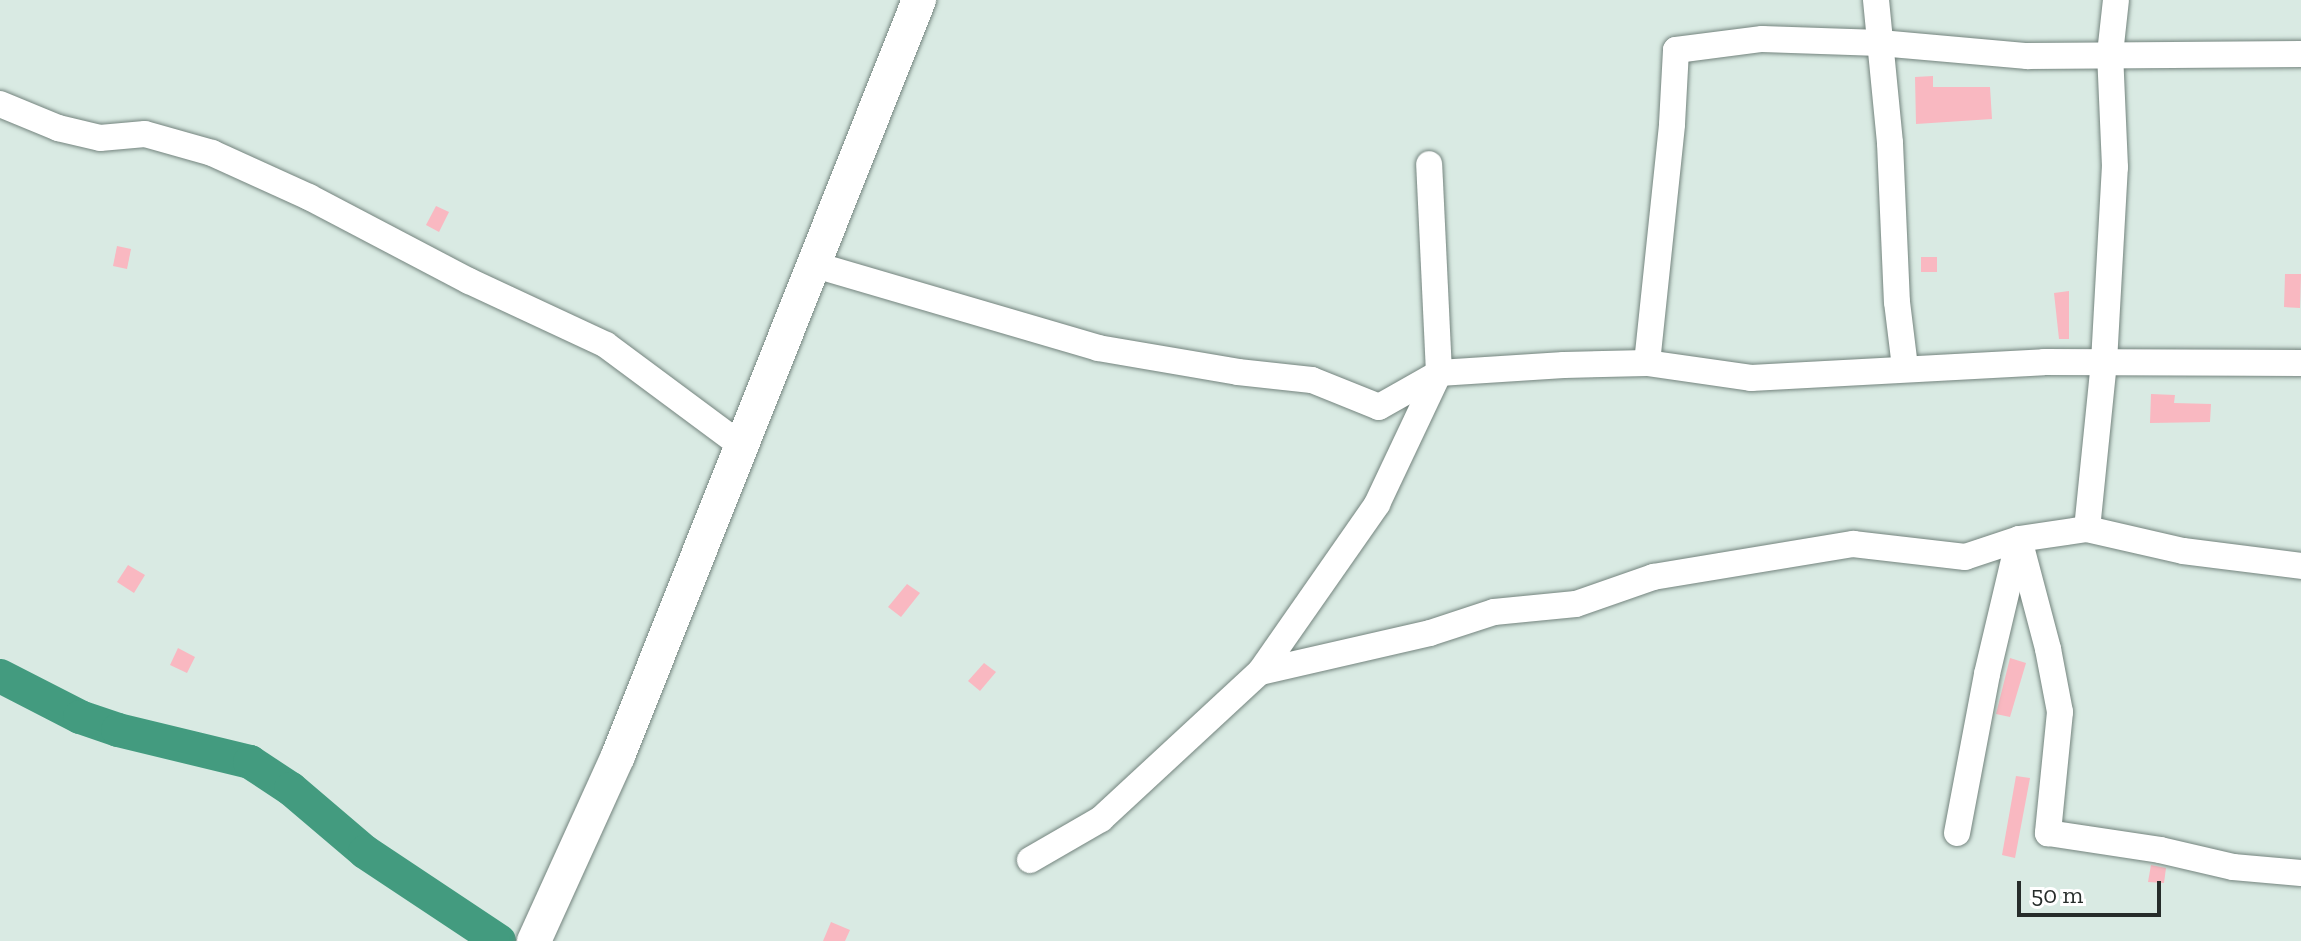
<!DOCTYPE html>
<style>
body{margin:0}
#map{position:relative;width:2301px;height:941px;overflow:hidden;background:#d9eae3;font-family:"Zilla Slab",serif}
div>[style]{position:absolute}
.river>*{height:34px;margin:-17px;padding:0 17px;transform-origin:17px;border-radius:17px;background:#439b7f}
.building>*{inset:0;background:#f9b8c1}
.roads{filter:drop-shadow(0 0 2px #74847e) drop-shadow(0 0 2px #74847e)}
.minor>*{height:26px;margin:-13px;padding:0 13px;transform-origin:13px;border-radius:13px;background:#fff}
.major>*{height:34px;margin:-17px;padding:0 17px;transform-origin:17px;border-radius:17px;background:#fff}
span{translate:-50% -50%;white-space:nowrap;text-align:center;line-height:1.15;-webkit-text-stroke:6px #fff;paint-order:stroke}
.scale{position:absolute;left:2017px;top:881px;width:144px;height:36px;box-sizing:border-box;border:4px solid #262c2a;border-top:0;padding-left:10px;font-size:24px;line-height:28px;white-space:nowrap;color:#262c2a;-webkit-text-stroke:6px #fff;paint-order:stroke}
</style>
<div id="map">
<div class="river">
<i style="left:0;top:676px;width:90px;rotate:27.1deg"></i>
<i style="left:80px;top:717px;width:40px;rotate:18.9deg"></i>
<i style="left:118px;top:730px;width:136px;rotate:13.6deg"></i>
<i style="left:250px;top:762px;width:49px;rotate:33.4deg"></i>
<i style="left:291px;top:789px;width:97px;rotate:40.4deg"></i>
<i style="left:365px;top:852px;width:161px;rotate:33.6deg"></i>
</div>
<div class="building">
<i style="clip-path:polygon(1933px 76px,1933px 87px,1990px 87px,1992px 119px,1916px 124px,1915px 77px)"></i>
<i style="clip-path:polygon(436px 206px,449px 212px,439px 232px,426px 225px)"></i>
<i style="clip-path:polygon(117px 246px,131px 249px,127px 269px,113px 266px)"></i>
<i style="clip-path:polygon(1921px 257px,1937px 257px,1937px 272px,1921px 272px)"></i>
<i style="clip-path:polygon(2285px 274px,2301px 274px,2300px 308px,2284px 307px)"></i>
<i style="clip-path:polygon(2069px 291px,2069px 339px,2059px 339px,2054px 293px)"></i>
<i style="clip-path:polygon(2151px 394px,2175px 395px,2174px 403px,2211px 404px,2210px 422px,2150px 423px)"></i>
<i style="clip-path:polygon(128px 565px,145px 575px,134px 593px,117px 582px)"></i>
<i style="clip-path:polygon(907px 584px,920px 593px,901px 617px,888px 607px)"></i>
<i style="clip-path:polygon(178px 648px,195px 657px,187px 673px,170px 665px)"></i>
<i style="clip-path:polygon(2010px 658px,2026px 663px,2010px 717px,1996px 714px)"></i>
<i style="clip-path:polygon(984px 663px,996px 672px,980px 691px,968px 681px)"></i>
<i style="clip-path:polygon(2016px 776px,2030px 778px,2015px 858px,2002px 855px)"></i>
<i style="clip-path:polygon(2151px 865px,2166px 868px,2164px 883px,2148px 882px)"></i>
<i style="clip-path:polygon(831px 922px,850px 930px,845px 941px,823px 941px)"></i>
</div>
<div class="roads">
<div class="minor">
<i style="left:1876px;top:0;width:144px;rotate:84.4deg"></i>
<i style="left:1890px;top:143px;width:159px;rotate:87.5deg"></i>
<i style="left:1897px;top:302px;width:65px;rotate:83deg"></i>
<i style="left:0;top:104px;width:63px;rotate:22.5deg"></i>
<i style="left:58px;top:128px;width:43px;rotate:13.4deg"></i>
<i style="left:100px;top:138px;width:45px;rotate:-5.1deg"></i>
<i style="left:145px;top:134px;width:70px;rotate:15.8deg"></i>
<i style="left:212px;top:153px;width:107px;rotate:24.4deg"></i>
<i style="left:309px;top:197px;width:181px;rotate:27.7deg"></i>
<i style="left:469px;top:281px;width:151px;rotate:25deg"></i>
<i style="left:606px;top:345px;width:169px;rotate:36.6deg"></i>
<i style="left:815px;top:265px;width:295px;rotate:16.3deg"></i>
<i style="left:1098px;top:348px;width:142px;rotate:9.7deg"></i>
<i style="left:1238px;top:372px;width:74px;rotate:6.2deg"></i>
<i style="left:1312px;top:380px;width:72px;rotate:21.9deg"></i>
<i style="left:1379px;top:407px;width:69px;rotate:-29.5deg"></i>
<i style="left:1439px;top:373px;width:125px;rotate:-3.7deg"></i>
<i style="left:1564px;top:365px;width:83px;rotate:-1.4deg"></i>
<i style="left:1647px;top:363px;width:105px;rotate:8.2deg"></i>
<i style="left:1751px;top:378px;width:293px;rotate:-3.1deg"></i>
<i style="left:2044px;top:362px;width:257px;rotate:0.2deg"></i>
<i style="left:1647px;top:363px;width:240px;rotate:-84deg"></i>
<i style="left:1672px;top:124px;width:74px;rotate:-86.9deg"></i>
<i style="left:1676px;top:50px;width:87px;rotate:-7.3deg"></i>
<i style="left:1762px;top:39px;width:118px;rotate:1.9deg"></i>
<i style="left:1880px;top:43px;width:148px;rotate:5.1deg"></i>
<i style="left:2027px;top:56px;width:274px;rotate:-0.4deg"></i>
<i style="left:2087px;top:529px;width:168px;rotate:-84.2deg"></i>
<i style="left:2104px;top:362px;width:195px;rotate:-86.8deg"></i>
<i style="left:2115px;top:167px;width:113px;rotate:-92.5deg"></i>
<i style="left:2110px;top:54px;width:54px;rotate:-83.7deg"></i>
<i style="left:2019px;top:539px;width:114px;rotate:75.2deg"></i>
<i style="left:2048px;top:649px;width:64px;rotate:79.2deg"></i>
<i style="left:2060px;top:712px;width:122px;rotate:95.7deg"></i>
<i style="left:2048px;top:833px;width:113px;rotate:8.6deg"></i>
<i style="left:2160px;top:850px;width:75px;rotate:13.1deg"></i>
<i style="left:2233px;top:867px;width:68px;rotate:5deg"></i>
<i style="left:1260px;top:672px;width:205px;rotate:-55.1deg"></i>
<i style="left:1377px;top:504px;width:145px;rotate:-64.7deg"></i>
<i style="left:1439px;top:373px;width:209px;rotate:-92.7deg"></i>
<i style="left:1957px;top:833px;width:162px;rotate:-79.3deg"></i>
<i style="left:1987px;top:674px;width:135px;rotate:-76.7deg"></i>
<i style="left:1030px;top:860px;width:82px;rotate:-30deg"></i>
<i style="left:1101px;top:819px;width:217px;rotate:-42.8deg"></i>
<i style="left:1260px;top:672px;width:174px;rotate:-12.9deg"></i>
<i style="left:1430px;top:633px;width:67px;rotate:-18.2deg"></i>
<i style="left:1494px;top:612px;width:82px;rotate:-5.6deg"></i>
<i style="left:1576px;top:604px;width:82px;rotate:-19.3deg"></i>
<i style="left:1653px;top:577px;width:203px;rotate:-9.4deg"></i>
<i style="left:1853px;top:544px;width:113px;rotate:6.6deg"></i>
<i style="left:1965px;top:557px;width:57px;rotate:-18.4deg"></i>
<i style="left:2019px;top:539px;width:69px;rotate:-8.4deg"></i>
<i style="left:2087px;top:529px;width:98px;rotate:12.9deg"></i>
<i style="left:2183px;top:551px;width:119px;rotate:7.2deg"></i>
</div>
<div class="major">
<i style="left:534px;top:941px;width:203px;rotate:-65.6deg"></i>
<i style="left:618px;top:756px;width:814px;rotate:-68.29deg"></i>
</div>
</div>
<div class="scale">50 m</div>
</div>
